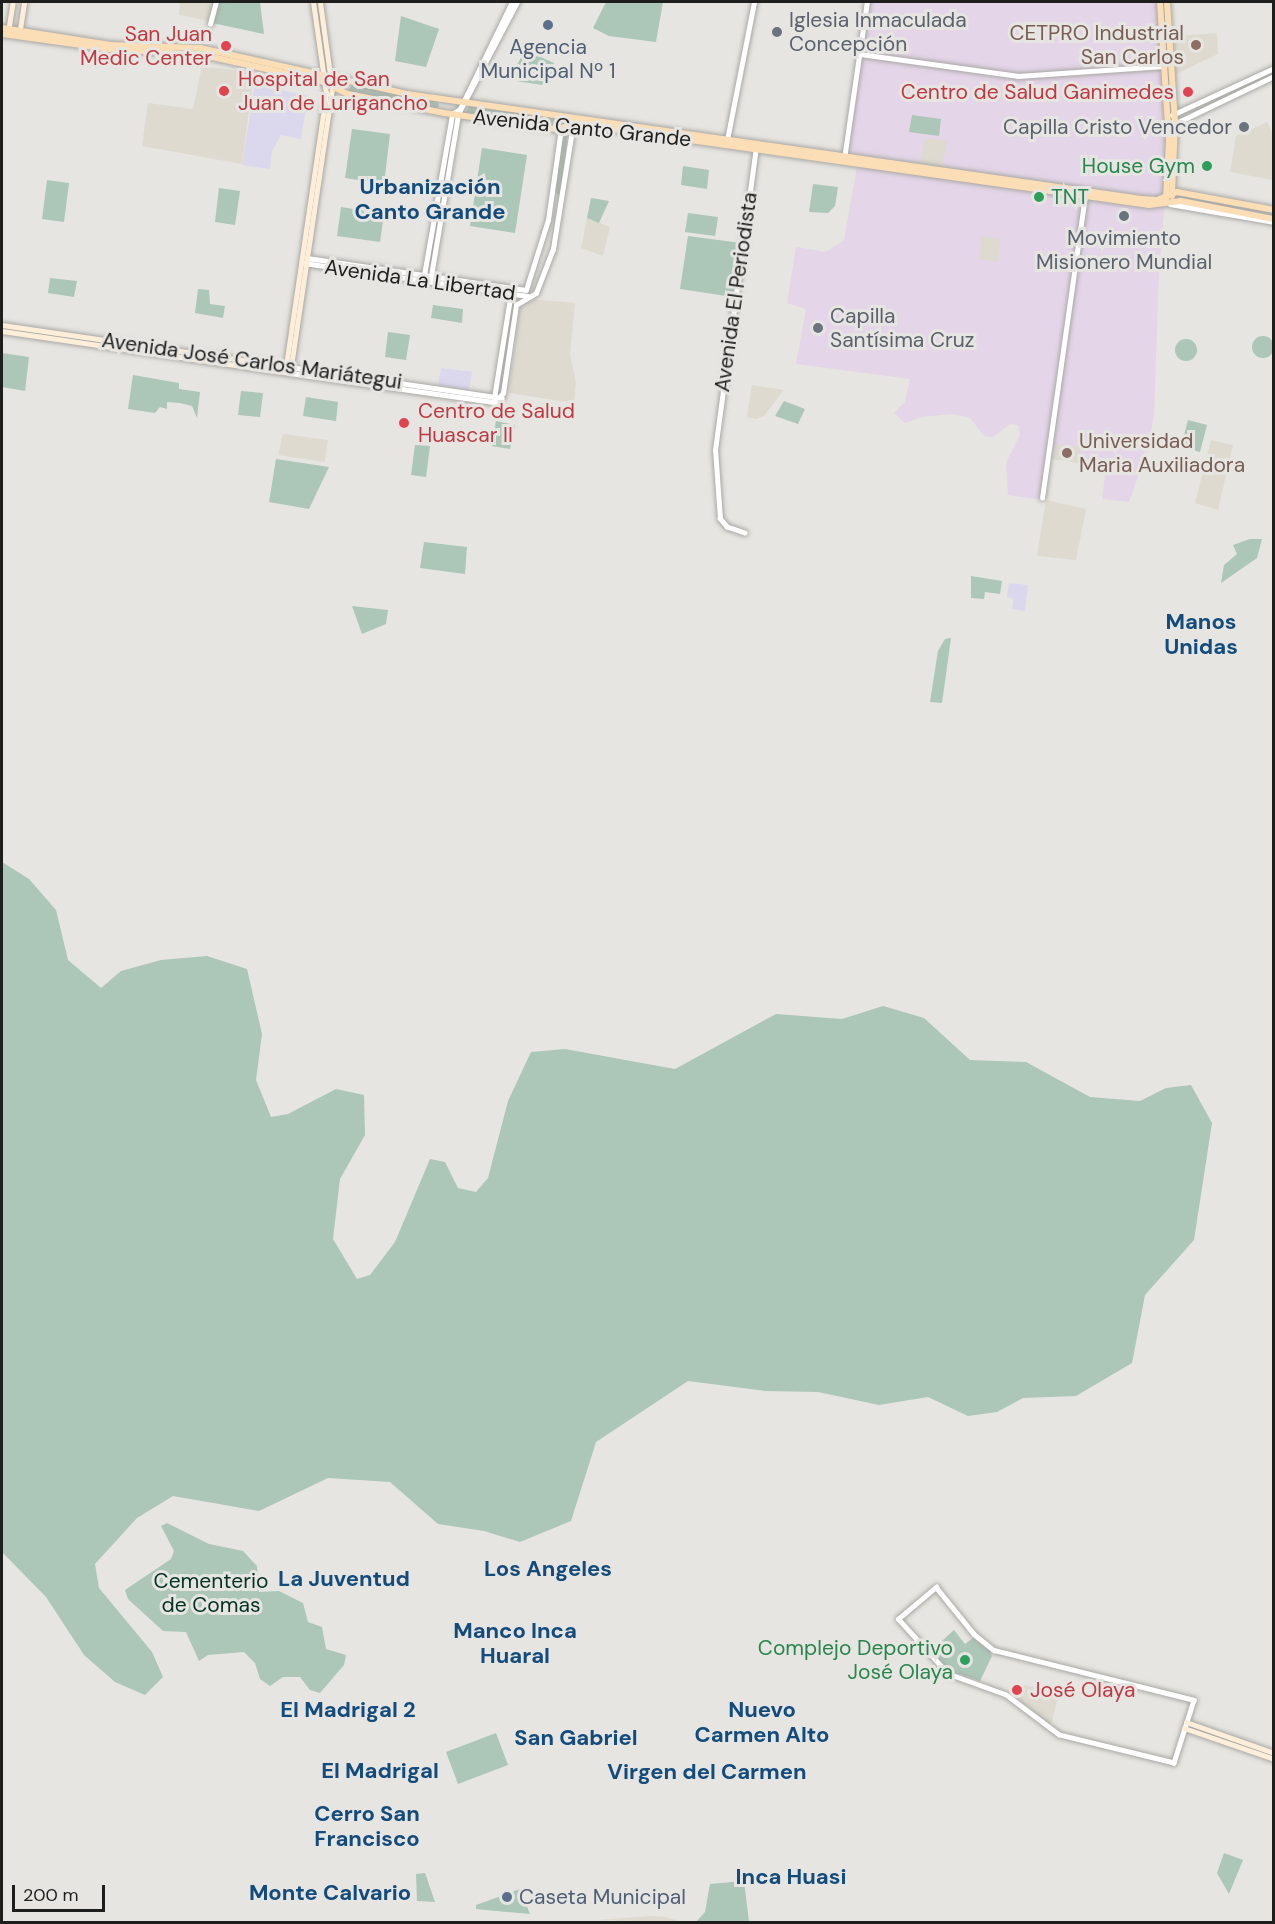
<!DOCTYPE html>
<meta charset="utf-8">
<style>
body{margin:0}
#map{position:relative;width:1275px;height:1924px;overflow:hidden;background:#e6e5e1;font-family:"DM Sans",sans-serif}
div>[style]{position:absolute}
.commercial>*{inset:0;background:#dbd8ee}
.industrial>*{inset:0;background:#e4d5e8}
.built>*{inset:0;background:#dedad0}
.green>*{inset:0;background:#acc6b8}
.round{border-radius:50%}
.roads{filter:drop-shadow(0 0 2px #a9a8a5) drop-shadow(0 0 2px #a9a8a5)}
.tertiary>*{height:4.5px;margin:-2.25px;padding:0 2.25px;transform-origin:2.25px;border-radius:2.25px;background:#fff}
.secondary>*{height:5px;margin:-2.5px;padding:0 2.5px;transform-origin:2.5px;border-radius:2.5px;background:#fdeeda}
.primary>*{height:6px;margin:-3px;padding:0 3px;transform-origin:3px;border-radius:3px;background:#fbddb6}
.dots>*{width:16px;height:16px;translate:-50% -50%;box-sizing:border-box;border:3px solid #e6e5e1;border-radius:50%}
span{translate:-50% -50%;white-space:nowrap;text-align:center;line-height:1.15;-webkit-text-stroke:6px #e6e5e1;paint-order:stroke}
.worship-label{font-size:21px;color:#5b616d}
.left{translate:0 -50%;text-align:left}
.right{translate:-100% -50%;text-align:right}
.education-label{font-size:21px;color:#785e54}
.health-label{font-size:21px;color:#be3a42}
.service-label{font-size:21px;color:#4e5e75}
.street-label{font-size:21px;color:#1e1e1d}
.leisure-label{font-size:21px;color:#27864d}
.park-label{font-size:21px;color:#023221}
.neighbourhood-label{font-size:22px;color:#134b7c;font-weight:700}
.frame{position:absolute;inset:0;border:3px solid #1e1e1d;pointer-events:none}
.scale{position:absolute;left:12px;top:1885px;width:93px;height:27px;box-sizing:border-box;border:3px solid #1e1e1d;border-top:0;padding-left:8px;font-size:18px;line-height:21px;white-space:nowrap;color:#1e1e1d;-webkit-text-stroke:4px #e6e5e1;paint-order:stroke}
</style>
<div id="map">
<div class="commercial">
<i style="clip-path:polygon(257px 72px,266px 73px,267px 88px,308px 95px,301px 139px,281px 135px,272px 151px,270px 169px,242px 165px)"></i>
<i style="clip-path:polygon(441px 368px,472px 372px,469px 390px,438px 385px)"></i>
<i style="clip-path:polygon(1009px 583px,1028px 585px,1025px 611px,1012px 609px,1013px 599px,1007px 597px)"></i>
</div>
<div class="industrial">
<i style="clip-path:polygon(868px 2px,1163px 2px,1171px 133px,1159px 271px,1154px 415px,1148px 449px,1129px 502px,1102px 499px,1106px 467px,1050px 458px,1043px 500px,1008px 495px,1006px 463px,1020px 435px,1018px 425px,1010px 424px,993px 437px,984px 436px,970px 418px,951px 414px,922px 417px,905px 423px,894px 413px,905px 402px,910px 379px,796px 364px,806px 309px,787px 303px,796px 247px,826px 252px,844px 240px,858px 161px,846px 155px)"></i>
</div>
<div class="built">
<i style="clip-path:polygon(180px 2px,214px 2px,209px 21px,179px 15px)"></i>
<i style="clip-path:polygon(1217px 33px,1218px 54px,1176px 74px,1174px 36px)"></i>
<i style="clip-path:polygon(202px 66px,254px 73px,242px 164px,142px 146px,148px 103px,193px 109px)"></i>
<i style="clip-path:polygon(1267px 122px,1273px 135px,1273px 180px,1230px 172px,1236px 136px)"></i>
<i style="clip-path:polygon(925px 138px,947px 141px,942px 167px,920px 164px)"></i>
<i style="clip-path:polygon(587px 218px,610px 227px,603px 256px,581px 248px)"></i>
<i style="clip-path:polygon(982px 236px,1000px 239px,998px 262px,979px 259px)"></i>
<i style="clip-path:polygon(527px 299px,575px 303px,570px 355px,576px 382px,574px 403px,509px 393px,520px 304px)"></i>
<i style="clip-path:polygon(752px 385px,784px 390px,764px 416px,756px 419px,747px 417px)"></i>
<i style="clip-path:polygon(283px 434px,328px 440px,325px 462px,278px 455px)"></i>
<i style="clip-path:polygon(1211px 440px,1233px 445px,1218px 510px,1195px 503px)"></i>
<i style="clip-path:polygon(1055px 444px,1080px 447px,1078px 463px,1053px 459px)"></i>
<i style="clip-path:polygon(1046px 500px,1086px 509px,1076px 560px,1037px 556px)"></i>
<i style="clip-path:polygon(1014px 1683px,1059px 1692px,1052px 1722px,1047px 1724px,1010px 1695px)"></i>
<i style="clip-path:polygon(666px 1917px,681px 1922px,597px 1920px,650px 1916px)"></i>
</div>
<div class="green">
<i style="clip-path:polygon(217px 2px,260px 2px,264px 34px,212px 23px)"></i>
<i style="clip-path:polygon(606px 2px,663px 2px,656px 42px,609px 36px,593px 28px)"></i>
<i style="clip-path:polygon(401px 16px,439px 29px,426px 67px,395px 61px)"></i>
<i style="clip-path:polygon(525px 50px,554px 63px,550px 86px,509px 80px)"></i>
<i style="clip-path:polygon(352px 85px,437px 100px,439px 106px,436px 109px,348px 91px)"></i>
<i style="clip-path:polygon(470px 105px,569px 119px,570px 122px,562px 127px,465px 114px)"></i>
<i style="clip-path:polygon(912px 115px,941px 119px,939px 136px,909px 132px)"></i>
<i style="clip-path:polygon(352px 129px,390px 134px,384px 184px,345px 178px)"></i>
<i style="clip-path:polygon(568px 131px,561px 194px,558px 195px,554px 190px,562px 134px)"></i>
<i style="clip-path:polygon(482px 148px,527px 155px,515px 233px,470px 226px)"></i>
<i style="clip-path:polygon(683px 166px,709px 170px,707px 189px,681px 185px)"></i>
<i style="clip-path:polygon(47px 180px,69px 183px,64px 222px,42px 219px)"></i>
<i style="clip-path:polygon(813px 184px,838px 187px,835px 206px,828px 213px,809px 212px)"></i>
<i style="clip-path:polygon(219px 188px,240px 191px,235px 225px,215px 222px)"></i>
<i style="clip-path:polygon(591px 198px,609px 201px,599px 223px,587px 218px)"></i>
<i style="clip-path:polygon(341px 207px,384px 214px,380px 242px,337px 236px)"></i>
<i style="clip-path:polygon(688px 213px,718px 217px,715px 236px,685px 232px)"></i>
<i style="clip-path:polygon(688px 236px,741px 243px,733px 297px,680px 289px)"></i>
<i style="clip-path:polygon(50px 278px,77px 281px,74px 297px,48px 293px)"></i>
<i style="clip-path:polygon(198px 289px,209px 290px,210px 304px,225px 306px,223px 318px,195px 313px)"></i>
<i style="clip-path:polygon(433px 305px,463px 309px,462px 323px,431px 318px)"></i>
<i style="clip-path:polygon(388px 332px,410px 335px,406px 360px,385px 357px)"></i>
<i class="round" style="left:1252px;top:336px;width:22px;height:22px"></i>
<i class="round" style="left:1175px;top:339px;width:22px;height:22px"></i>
<i style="clip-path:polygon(2px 353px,29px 357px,25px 391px,2px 387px)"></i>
<i style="clip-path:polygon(133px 375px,179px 383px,179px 389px,200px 392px,197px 418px,192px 406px,180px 403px,167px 402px,167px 409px,160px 407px,155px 413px,128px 409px)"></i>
<i style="clip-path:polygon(241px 391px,263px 393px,260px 417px,238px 415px)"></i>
<i style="clip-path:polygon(306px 397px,338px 402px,336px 421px,303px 416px)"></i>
<i style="clip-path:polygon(784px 401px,805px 409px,798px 424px,775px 416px)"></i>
<i style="clip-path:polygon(1188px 420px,1207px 425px,1200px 452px,1181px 447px)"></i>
<i style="clip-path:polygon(496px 421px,515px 425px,510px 449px,492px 446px)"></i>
<i style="clip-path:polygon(415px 445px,430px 446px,426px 477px,411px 475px)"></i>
<i style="clip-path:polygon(276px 459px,329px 467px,309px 509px,269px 502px)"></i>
<i style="clip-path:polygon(1250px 539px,1262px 539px,1257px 558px,1221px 583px,1224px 565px,1237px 554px,1233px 545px)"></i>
<i style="clip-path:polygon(424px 542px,467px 547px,465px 574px,420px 568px)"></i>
<i style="clip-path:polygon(971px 576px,1002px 581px,1000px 594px,985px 592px,984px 599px,971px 598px)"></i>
<i style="clip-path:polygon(352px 606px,388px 610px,386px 624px,362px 634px)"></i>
<i style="clip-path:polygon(951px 638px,942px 703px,930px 702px,938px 651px,945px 639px)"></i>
<i style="clip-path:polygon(2px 862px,29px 879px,56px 910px,68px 960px,101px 988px,121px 971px,161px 960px,207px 956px,247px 969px,262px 1034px,256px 1080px,271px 1117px,288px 1114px,336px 1089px,364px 1095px,365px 1135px,340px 1179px,333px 1239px,357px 1279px,370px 1275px,395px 1242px,430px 1159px,445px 1162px,458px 1188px,476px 1192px,488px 1178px,508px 1101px,531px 1052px,565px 1049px,675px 1069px,776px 1014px,842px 1019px,883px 1006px,924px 1018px,970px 1060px,1026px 1062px,1090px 1097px,1140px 1101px,1166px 1088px,1191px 1085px,1212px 1123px,1194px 1240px,1145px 1295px,1132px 1363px,1076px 1396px,1023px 1398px,997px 1412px,968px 1416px,928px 1397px,879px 1405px,818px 1392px,765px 1391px,688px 1381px,596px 1442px,571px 1521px,520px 1542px,484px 1531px,438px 1524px,390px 1482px,328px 1478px,259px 1511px,173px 1496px,137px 1518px,95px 1564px,99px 1588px,152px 1652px,163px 1677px,145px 1695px,115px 1682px,84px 1655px,46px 1597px,2px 1552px)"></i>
<i style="clip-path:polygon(167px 1523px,209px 1544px,243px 1551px,257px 1566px,259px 1592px,279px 1591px,303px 1603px,308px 1622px,322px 1627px,326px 1649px,346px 1655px,344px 1665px,320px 1693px,310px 1690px,300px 1677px,283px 1677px,270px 1686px,260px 1679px,255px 1663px,244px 1652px,208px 1655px,199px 1661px,186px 1632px,163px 1631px,128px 1599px,125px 1590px,171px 1559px,174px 1551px,161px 1526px)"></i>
<i style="clip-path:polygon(954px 1630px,965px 1644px,973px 1638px,990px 1651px,992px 1656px,980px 1681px,950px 1671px,931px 1651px)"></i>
<i style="clip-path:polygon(496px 1733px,508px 1765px,458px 1784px,446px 1752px)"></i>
<i style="clip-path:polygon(1224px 1853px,1243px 1860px,1229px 1894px,1217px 1873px)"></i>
<i style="clip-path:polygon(425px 1873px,435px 1902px,417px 1901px,416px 1874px)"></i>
<i style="clip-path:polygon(744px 1881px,749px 1922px,696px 1922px,705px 1912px,710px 1884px)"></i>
<i style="clip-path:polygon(520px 1889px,530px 1914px,476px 1909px,476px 1905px)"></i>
</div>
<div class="roads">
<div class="tertiary">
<i style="left:210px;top:24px;width:23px;rotate:-75deg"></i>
<i style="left:860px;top:54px;width:160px;rotate:7.9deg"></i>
<i style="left:1018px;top:76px;width:146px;rotate:-3.9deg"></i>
<i style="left:1172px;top:115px;width:112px;rotate:-24.7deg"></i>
<i style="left:1174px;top:124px;width:111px;rotate:-25.6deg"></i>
<i style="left:727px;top:140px;width:141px;rotate:-78.9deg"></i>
<i style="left:844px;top:159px;width:159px;rotate:-81.7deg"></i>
<i style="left:1170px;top:204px;width:106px;rotate:9.8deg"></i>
<i style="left:307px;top:258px;width:221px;rotate:8.3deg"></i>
<i style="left:304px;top:263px;width:226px;rotate:8.4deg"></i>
<i style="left:423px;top:281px;width:169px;rotate:-80.1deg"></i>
<i style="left:452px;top:114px;width:9px;rotate:-32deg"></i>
<i style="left:460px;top:109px;width:119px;rotate:-64.1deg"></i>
<i style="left:430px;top:282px;width:170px;rotate:-80.5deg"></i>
<i style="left:458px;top:114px;width:127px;rotate:-62.2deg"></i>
<i style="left:526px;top:290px;width:73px;rotate:-72.6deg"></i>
<i style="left:548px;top:220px;width:92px;rotate:-81.9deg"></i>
<i style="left:290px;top:367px;width:214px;rotate:8.3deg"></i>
<i style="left:290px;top:373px;width:207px;rotate:8.1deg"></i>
<i style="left:494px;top:398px;width:107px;rotate:-80.9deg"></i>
<i style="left:495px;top:402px;width:12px;rotate:-48deg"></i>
<i style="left:503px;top:393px;width:89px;rotate:-81.6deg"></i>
<i style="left:516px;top:305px;width:23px;rotate:-31deg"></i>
<i style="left:536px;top:293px;width:47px;rotate:-68.9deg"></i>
<i style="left:553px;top:249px;width:133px;rotate:-80.9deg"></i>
<i style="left:1042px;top:498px;width:307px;rotate:-81.9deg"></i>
<i style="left:745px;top:533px;width:19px;rotate:-162deg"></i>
<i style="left:727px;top:527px;width:11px;rotate:-131deg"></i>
<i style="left:720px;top:519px;width:69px;rotate:-94.1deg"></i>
<i style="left:715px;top:450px;width:307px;rotate:-82.3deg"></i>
<i style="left:936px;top:1587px;width:60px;rotate:51deg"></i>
<i style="left:974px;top:1634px;width:26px;rotate:39deg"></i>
<i style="left:994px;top:1650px;width:206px;rotate:14deg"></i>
<i style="left:1194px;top:1700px;width:66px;rotate:107.6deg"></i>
<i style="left:1174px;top:1763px;width:118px;rotate:-166.3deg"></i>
<i style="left:1059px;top:1735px;width:66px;rotate:-143deg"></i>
<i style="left:1006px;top:1695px;width:62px;rotate:-160.1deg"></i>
<i style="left:948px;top:1674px;width:74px;rotate:-132.3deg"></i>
<i style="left:898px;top:1619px;width:50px;rotate:-40.1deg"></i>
</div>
<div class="secondary">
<i style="left:8px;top:32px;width:30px;rotate:-81deg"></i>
<i style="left:19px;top:35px;width:33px;rotate:-81deg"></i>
<i style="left:2px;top:325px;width:290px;rotate:8.3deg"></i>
<i style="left:2px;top:331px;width:291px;rotate:8.3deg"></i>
<i style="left:290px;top:373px;width:287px;rotate:-81.6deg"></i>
<i style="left:332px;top:89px;width:88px;rotate:-97.9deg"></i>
<i style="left:285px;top:372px;width:282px;rotate:-81.6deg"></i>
<i style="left:326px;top:93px;width:92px;rotate:-98.1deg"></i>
<i style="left:1186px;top:1722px;width:93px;rotate:19.4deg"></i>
<i style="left:1184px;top:1728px;width:95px;rotate:19deg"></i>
</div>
<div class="primary">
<i style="left:1160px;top:2px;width:138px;rotate:86.3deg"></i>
<i style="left:1169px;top:140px;width:60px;rotate:92.9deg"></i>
<i style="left:1167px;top:2px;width:121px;rotate:86.2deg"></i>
<i style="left:1175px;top:123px;width:73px;rotate:92.4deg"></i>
<i style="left:2px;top:28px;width:110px;rotate:8.9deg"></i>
<i style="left:111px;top:45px;width:89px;rotate:1.9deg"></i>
<i style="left:200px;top:48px;width:212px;rotate:12.5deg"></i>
<i style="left:407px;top:94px;width:742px;rotate:8.13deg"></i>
<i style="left:1142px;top:199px;width:15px;rotate:4deg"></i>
<i style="left:1157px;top:200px;width:22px;rotate:-22deg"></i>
<i style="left:1177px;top:192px;width:99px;rotate:10.5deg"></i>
<i style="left:2px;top:34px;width:109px;rotate:7.9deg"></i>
<i style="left:110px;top:49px;width:93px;rotate:3.7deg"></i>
<i style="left:203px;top:55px;width:121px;rotate:12.4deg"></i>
<i style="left:321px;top:81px;width:30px;rotate:26deg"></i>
<i style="left:348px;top:94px;width:98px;rotate:11.2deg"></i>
<i style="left:444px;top:113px;width:113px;rotate:8.1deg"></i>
<i style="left:556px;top:129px;width:22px;rotate:-13deg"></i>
<i style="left:577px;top:124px;width:578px;rotate:8.06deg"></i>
<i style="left:1149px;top:205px;width:32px;rotate:-7deg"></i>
<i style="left:1181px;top:201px;width:95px;rotate:11deg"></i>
</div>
</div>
<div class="dots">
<i style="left:548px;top:25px;background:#5c6f8a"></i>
<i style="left:777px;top:32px;background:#6b7280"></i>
<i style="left:1196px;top:45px;background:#8d6e63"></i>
<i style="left:226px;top:46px;background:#e0444e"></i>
<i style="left:224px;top:91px;background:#e0444e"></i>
<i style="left:1188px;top:92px;background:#e0444e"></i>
<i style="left:1244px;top:127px;background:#6b7280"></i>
<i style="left:1207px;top:166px;background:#2e9e5b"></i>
<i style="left:1039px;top:197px;background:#2e9e5b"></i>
<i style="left:1124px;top:216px;background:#6b7280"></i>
<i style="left:818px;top:328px;background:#6b7280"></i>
<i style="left:404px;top:423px;background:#e0444e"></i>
<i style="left:1067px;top:453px;background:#8d6e63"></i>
<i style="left:965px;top:1660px;background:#2e9e5b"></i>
<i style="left:1017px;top:1690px;background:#e0444e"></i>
<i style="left:507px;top:1897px;background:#5c6f8a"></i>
</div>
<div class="worship-label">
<span class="left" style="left:789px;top:32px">Iglesia Inmaculada<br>Concepción</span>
<span class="right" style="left:1232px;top:127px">Capilla Cristo Vencedor</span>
<span style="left:1124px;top:250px">Movimiento<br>Misionero Mundial</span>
<span class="left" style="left:830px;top:328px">Capilla<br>Santísima Cruz</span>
</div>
<div class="education-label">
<span class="right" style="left:1184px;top:45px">CETPRO Industrial<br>San Carlos</span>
<span class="left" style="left:1079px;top:453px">Universidad<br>Maria Auxiliadora</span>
</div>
<div class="health-label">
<span class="right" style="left:212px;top:46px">San Juan<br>Medic Center</span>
<span class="left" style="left:238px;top:91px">Hospital de San<br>Juan de Lurigancho</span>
<span class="right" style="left:1174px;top:92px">Centro de Salud Ganimedes</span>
<span class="left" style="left:418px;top:423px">Centro de Salud<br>Huascar II</span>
<span class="left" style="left:1030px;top:1690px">José Olaya</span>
</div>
<div class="service-label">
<span style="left:548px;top:59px">Agencia<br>Municipal Nº 1</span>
<span class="left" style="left:519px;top:1897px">Caseta Municipal</span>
</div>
<div class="street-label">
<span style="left:582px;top:128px;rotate:6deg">Avenida Canto Grande</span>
<span style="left:420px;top:280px;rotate:8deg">Avenida La Libertad</span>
<span style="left:736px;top:292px;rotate:-82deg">Avenida El Periodista</span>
<span style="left:252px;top:361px;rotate:8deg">Avenida José Carlos Mariátegui</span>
</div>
<div class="leisure-label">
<span class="right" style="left:1195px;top:166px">House Gym</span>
<span class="left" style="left:1051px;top:197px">TNT</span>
<span class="right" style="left:953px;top:1660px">Complejo Deportivo<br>José Olaya</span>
</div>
<div class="park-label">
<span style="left:211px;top:1593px">Cementerio<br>de Comas</span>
</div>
<div class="neighbourhood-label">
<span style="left:430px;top:199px">Urbanización<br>Canto Grande</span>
<span style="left:1201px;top:634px">Manos<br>Unidas</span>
<span style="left:548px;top:1569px">Los Angeles</span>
<span style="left:344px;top:1579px">La Juventud</span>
<span style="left:515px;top:1643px">Manco Inca<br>Huaral</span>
<span style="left:762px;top:1722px">Nuevo<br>Carmen Alto</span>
<span style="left:348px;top:1710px">El Madrigal 2</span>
<span style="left:576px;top:1738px">San Gabriel</span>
<span style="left:380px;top:1771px">El Madrigal</span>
<span style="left:707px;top:1772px">Virgen del Carmen</span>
<span style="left:367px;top:1826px">Cerro San<br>Francisco</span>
<span style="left:791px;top:1877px">Inca Huasi</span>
<span style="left:330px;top:1893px">Monte Calvario</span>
</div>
<div class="frame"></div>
<div class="scale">200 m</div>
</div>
